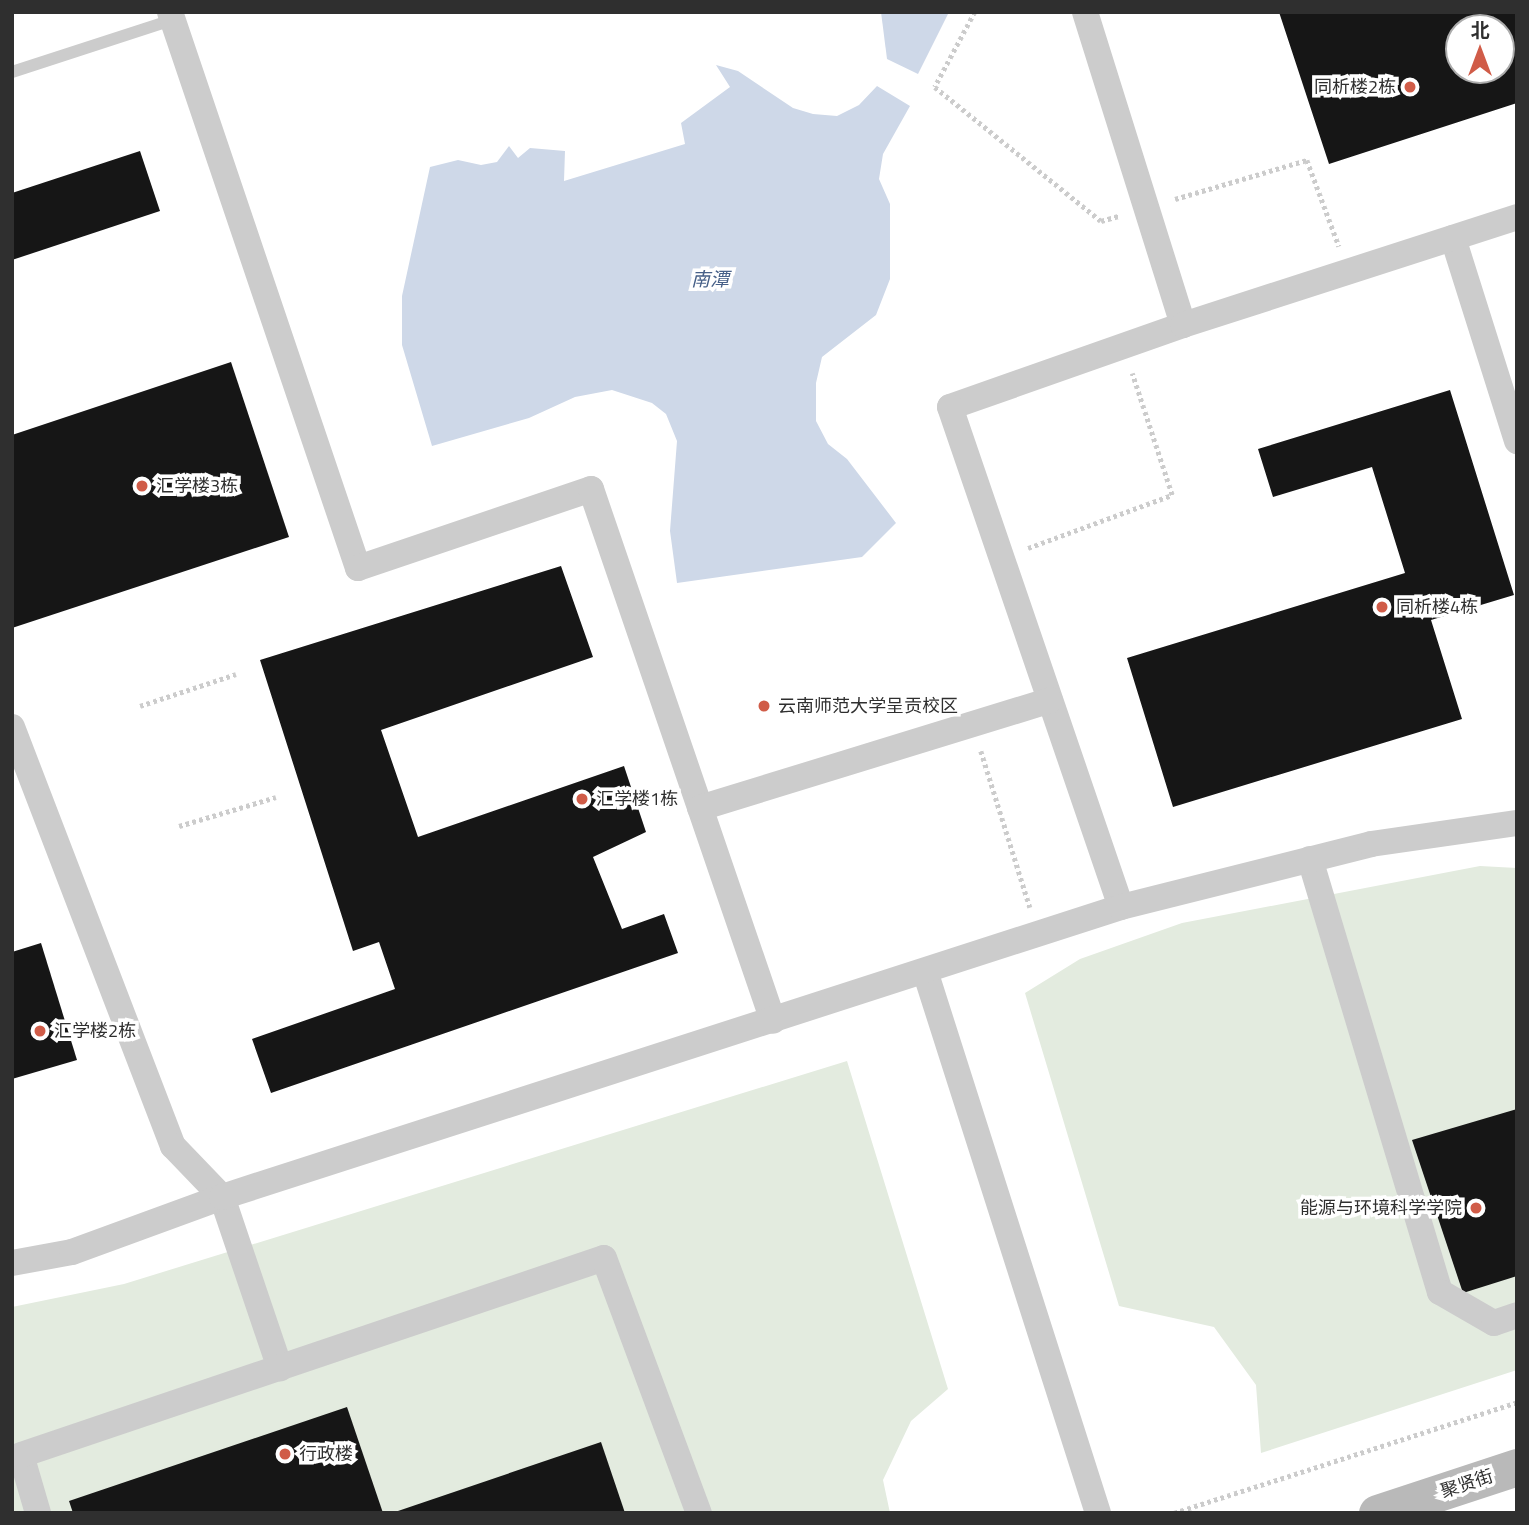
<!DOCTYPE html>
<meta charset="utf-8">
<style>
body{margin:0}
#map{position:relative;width:1529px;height:1525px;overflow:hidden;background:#fff;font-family:"Titillium Web","Noto Sans SC",sans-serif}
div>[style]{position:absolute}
.green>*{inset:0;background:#e3ebdf}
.water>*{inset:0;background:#ced8e8}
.building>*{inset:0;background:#161616}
.path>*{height:4.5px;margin-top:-2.25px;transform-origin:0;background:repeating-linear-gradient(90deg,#ccc 0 3.5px,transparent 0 7px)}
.lane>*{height:12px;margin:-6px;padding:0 6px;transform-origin:6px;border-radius:6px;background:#ccc}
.street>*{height:26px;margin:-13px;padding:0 13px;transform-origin:13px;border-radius:13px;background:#ccc}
.secondary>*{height:37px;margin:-18.5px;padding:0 18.5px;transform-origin:18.5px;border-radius:18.5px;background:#b9b9b9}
.dots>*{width:19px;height:19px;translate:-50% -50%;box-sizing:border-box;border:4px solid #fff;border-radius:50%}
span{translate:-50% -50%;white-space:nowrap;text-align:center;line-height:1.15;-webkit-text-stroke:7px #fff;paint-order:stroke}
.poi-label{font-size:18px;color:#2f2f2f}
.right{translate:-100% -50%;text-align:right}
.left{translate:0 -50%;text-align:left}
.street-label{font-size:18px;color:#2f2f2f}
.water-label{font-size:19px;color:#476088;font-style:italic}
.frame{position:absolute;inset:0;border:14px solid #2f2f2f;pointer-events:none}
.north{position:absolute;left:1445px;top:14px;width:70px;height:70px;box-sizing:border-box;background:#fff;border:2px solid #acacac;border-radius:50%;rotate:0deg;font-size:19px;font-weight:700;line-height:28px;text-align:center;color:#2f2f2f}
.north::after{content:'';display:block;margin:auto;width:24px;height:32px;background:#d05c48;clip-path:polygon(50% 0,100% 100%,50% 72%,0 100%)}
</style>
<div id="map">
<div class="green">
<i style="clip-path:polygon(1480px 866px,1517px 868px,1517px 1370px,1261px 1453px,1256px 1385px,1214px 1327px,1119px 1306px,1025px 993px,1080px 959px,1182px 923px)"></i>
<i style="clip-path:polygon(847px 1061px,948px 1389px,911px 1421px,883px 1480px,890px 1513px,12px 1513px,12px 1307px,124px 1284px)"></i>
</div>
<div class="water">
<i style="clip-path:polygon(881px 12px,949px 12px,918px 74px,887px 59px)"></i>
<i style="clip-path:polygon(716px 65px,738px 71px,793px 108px,813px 114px,837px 116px,859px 105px,877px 86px,910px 106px,883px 154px,879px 179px,890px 204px,890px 279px,876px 315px,822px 357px,816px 383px,816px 421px,828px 444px,847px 459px,896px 523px,862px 557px,677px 583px,670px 531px,677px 441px,666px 414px,652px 403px,612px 390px,575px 397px,529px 418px,432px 446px,402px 345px,402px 296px,430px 167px,458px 160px,481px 165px,497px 162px,509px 146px,518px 158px,530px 148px,565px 151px,564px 181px,685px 144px,681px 123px,730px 87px)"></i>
</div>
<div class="building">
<i style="clip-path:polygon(evenodd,1279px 12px,1517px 12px,1517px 103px,1329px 164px,1279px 12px,1459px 28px,1501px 28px,1501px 70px,1459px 70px,1459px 28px)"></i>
<i style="clip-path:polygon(140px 151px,160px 211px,12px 260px,12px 193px)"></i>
<i style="clip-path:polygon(231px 362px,289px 537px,12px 628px,12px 435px)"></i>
<i style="clip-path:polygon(1450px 390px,1514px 595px,1431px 620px,1462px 719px,1173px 807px,1127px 658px,1405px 573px,1372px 467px,1273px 497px,1258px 449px)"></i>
<i style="clip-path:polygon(561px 566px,593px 657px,381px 730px,418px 837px,624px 766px,646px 832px,593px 857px,622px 929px,664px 914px,678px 953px,271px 1093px,252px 1039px,395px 989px,379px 942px,353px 951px,260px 660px)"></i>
<i style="clip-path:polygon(41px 943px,77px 1060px,12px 1079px,12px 952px)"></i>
<i style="clip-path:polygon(1517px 1109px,1517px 1276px,1463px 1293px,1412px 1140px)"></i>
<i style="clip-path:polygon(347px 1407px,383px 1513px,73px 1513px,69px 1501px)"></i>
<i style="clip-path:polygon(601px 1442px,625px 1513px,395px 1513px,395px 1512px)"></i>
</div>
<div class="path">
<i style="left:975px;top:12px;width:85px;rotate:118.1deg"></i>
<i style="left:935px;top:87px;width:213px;rotate:38.9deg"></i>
<i style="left:1101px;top:221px;width:19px;rotate:-16deg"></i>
<i style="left:1175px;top:199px;width:138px;rotate:-16.5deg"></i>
<i style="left:1307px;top:160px;width:92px;rotate:69.6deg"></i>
<i style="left:1028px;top:548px;width:153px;rotate:-20.2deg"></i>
<i style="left:1172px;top:495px;width:128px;rotate:-108.2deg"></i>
<i style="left:140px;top:706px;width:101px;rotate:-18.4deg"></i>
<i style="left:981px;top:751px;width:164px;rotate:72.6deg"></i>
<i style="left:179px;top:826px;width:101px;rotate:-16.6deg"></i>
<i style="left:1174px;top:1513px;width:361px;rotate:-17.9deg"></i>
</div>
<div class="lane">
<i style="left:12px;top:72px;width:171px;rotate:-18deg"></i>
</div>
<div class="street">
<i style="left:170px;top:12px;width:587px;rotate:71.32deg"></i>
<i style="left:358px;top:568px;width:246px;rotate:-18.7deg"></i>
<i style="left:591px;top:489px;width:562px;rotate:71.11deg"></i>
<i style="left:1085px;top:12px;width:328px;rotate:72.6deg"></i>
<i style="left:1183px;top:325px;width:247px;rotate:160.6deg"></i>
<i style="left:950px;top:407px;width:528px;rotate:71.12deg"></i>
<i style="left:1453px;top:238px;width:213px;rotate:72.5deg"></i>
<i style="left:1183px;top:325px;width:351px;rotate:-17.9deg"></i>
<i style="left:12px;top:727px;width:449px;rotate:69deg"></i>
<i style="left:173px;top:1146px;width:71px;rotate:46.1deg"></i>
<i style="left:222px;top:1197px;width:181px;rotate:71.3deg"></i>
<i style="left:700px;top:808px;width:366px;rotate:-17.1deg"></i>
<i style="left:1310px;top:859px;width:452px;rotate:73.3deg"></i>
<i style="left:1440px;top:1292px;width:62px;rotate:29.9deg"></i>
<i style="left:1494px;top:1323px;width:24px;rotate:-19deg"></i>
<i style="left:925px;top:971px;width:569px;rotate:72.3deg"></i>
<i style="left:12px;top:1263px;width:61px;rotate:-10.4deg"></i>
<i style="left:72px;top:1252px;width:160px;rotate:-20.1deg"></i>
<i style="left:222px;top:1197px;width:945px;rotate:-17.88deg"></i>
<i style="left:1121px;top:907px;width:258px;rotate:-14.1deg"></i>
<i style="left:1371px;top:844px;width:148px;rotate:-8.2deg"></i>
<i style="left:38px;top:1513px;width:60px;rotate:-106.3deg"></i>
<i style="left:21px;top:1455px;width:615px;rotate:-18.67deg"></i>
<i style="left:604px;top:1258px;width:272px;rotate:69.6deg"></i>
</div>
<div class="secondary">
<i style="left:1377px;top:1513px;width:147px;rotate:-18.2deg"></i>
</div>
<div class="dots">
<i style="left:1410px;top:87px;background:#d05c48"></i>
<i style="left:142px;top:486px;background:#d05c48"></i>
<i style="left:1382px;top:607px;background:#d05c48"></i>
<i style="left:764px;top:706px;background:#d05c48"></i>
<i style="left:582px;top:799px;background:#d05c48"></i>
<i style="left:40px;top:1031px;background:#d05c48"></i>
<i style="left:1476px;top:1208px;background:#d05c48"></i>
<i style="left:285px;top:1454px;background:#d05c48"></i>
</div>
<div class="poi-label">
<span class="right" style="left:1396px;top:87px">同析楼2栋</span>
<span class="left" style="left:156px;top:486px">汇学楼3栋</span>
<span class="left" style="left:1396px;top:607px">同析楼4栋</span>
<span class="left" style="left:778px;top:706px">云南师范大学呈贡校区</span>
<span class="left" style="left:596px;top:799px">汇学楼1栋</span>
<span class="left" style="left:54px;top:1031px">汇学楼2栋</span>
<span class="right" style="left:1462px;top:1208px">能源与环境科学学院</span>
<span class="left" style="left:299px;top:1454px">行政楼</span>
</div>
<div class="street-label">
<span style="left:1467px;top:1484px;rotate:-18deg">聚贤街</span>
</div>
<div class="water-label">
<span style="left:710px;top:279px">南潭</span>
</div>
<div class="frame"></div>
<div class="north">北</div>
</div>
